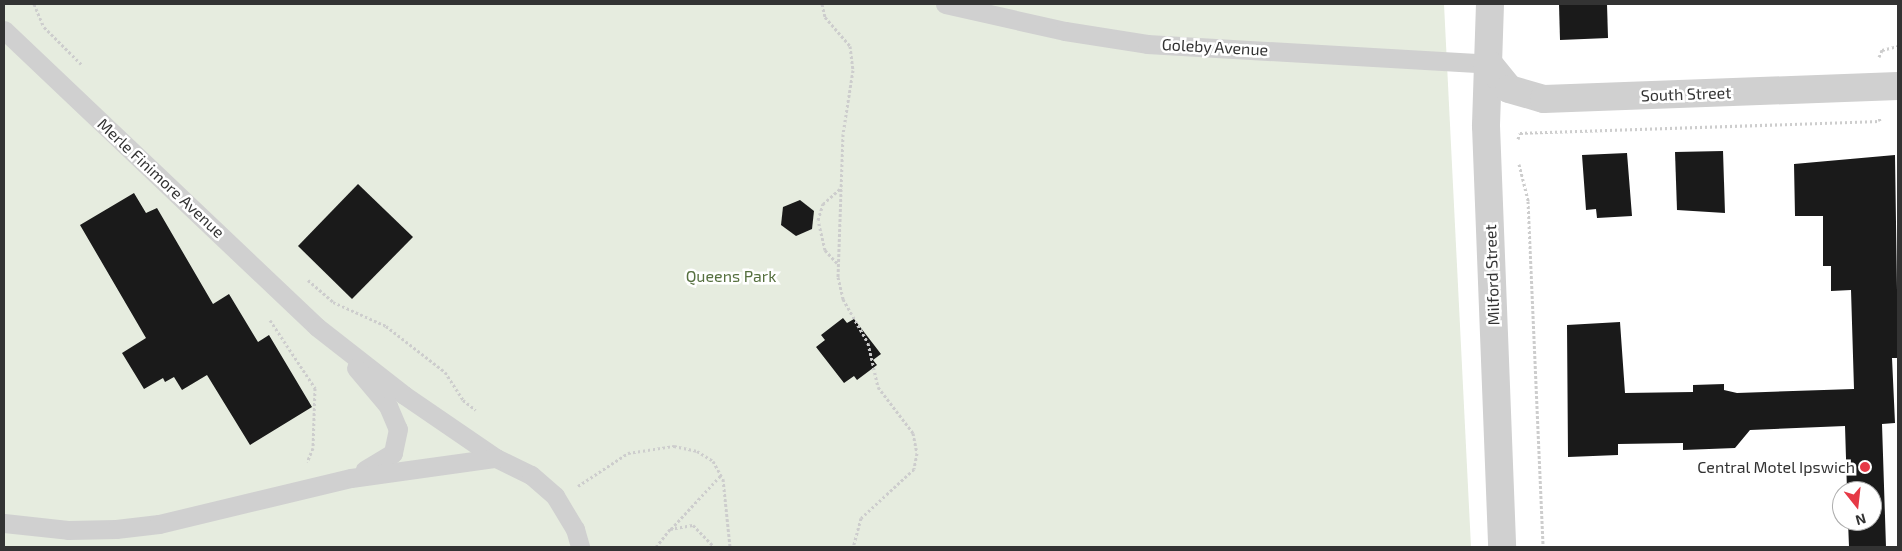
<!DOCTYPE html>
<style>
body{margin:0}
#map{position:relative;width:1902px;height:551px;overflow:hidden;background:#fff;font-family:"Exo 2",sans-serif}
div>[style]{position:absolute}
.green>*{inset:0;background:#e6ecdf}
.building>*{inset:0;background:#1a1a1a}
.path>*{height:3px;margin-top:-1.5px;transform-origin:0;background:repeating-linear-gradient(90deg,#cdcdcd 0 2.5px,transparent 0 5px)}
.lane>*{height:19px;margin:-9.5px;padding:0 9.5px;transform-origin:9.5px;border-radius:9.5px;background:#d0d0d0}
.street>*{height:28px;margin:-14px;padding:0 14px;transform-origin:14px;border-radius:14px;background:#d0d0d0}
.dots>*{width:14px;height:14px;translate:-50% -50%;box-sizing:border-box;border:2px solid #fff;border-radius:50%}
span{translate:-50% -50%;white-space:nowrap;text-align:center;line-height:1.15;-webkit-text-stroke:5px #fff;paint-order:stroke}
.street-label{font-size:16px;color:#333}
.park-label{font-size:16px;color:#56703f}
.poi-label{font-size:16px;color:#333}
.right{translate:-100% -50%;text-align:right}
.frame{position:absolute;inset:0;border:5px solid #333;pointer-events:none}
.north{position:absolute;left:1832px;top:481px;width:50px;height:50px;box-sizing:border-box;background:#fff;border:1px solid #adadad;border-radius:50%;rotate:164deg;font-size:14px;font-weight:700;line-height:20px;text-align:center;color:#333}
.north::after{content:'';display:block;margin:auto;width:18px;height:22px;background:#e63946;clip-path:polygon(50% 0,100% 100%,50% 72%,0 100%)}
</style>
<div id="map">
<div class="green">
<i style="clip-path:polygon(4px 4px,1444px 4px,1471px 547px,4px 547px)"></i>
</div>
<div class="building">
<i style="clip-path:polygon(1559px 4px,1607px 4px,1608px 38px,1560px 40px)"></i>
<i style="clip-path:polygon(1723px 151px,1725px 213px,1677px 210px,1675px 152px)"></i>
<i style="clip-path:polygon(1627px 153px,1632px 216px,1597px 218px,1596px 209px,1586px 210px,1582px 155px)"></i>
<i style="clip-path:polygon(1895px 155px,1898px 358px,1892px 358px,1895px 423px,1882px 424px,1886px 547px,1849px 547px,1848px 521px,1872px 521px,1872px 491px,1847px 491px,1845px 426px,1750px 430px,1735px 448px,1683px 450px,1683px 443px,1618px 444px,1618px 455px,1568px 457px,1567px 325px,1620px 322px,1625px 393px,1693px 392px,1693px 385px,1724px 384px,1724px 390px,1737px 393px,1854px 389px,1851px 290px,1831px 291px,1831px 266px,1823px 266px,1823px 216px,1795px 216px,1794px 164px)"></i>
<i style="clip-path:polygon(358px 184px,413px 237px,352px 299px,298px 246px)"></i>
<i style="clip-path:polygon(134px 193px,146px 213px,157px 208px,213px 304px,229px 294px,258px 342px,269px 335px,312px 407px,250px 445px,207px 375px,182px 390px,174px 377px,165px 382px,163px 378px,144px 389px,122px 353px,146px 338px,80px 225px)"></i>
<i style="clip-path:polygon(800px 200px,814px 211px,812px 229px,796px 236px,781px 225px,783px 207px)"></i>
<i style="clip-path:polygon(843px 318px,847px 323px,854px 319px,881px 354px,873px 360px,877px 365px,857px 380px,854px 376px,844px 383px,816px 347px,825px 340px,821px 335px)"></i>
</div>
<div class="path">
<i style="left:34px;top:4px;width:25px;rotate:67deg"></i>
<i style="left:44px;top:27px;width:54px;rotate:45deg"></i>
<i style="left:822px;top:4px;width:13px;rotate:77deg"></i>
<i style="left:825px;top:17px;width:38px;rotate:49deg"></i>
<i style="left:850px;top:46px;width:24px;rotate:83deg"></i>
<i style="left:853px;top:70px;width:65px;rotate:98.9deg"></i>
<i style="left:843px;top:134px;width:143px;rotate:92deg"></i>
<i style="left:838px;top:277px;width:23px;rotate:77deg"></i>
<i style="left:843px;top:299px;width:51px;rotate:60.4deg"></i>
<i style="left:868px;top:343px;width:45px;rotate:77.2deg"></i>
<i style="left:878px;top:387px;width:58px;rotate:52.7deg"></i>
<i style="left:913px;top:433px;width:20px;rotate:79deg"></i>
<i style="left:917px;top:453px;width:16px;rotate:101deg"></i>
<i style="left:914px;top:469px;width:72px;rotate:137.2deg"></i>
<i style="left:861px;top:518px;width:30px;rotate:105deg"></i>
<i style="left:1879px;top:57px;width:8px;rotate:-67deg"></i>
<i style="left:1882px;top:50px;width:16px;rotate:-14deg"></i>
<i style="left:1518px;top:139px;width:6px;rotate:-72deg"></i>
<i style="left:1520px;top:133px;width:360px;rotate:-1.9deg"></i>
<i style="left:1880px;top:121px;width:4px;rotate:-104deg"></i>
<i style="left:1519px;top:164px;width:38px;rotate:76deg"></i>
<i style="left:1528px;top:201px;width:346px;rotate:87.5deg"></i>
<i style="left:837px;top:263px;width:18px;rotate:-133deg"></i>
<i style="left:825px;top:250px;width:31px;rotate:-103deg"></i>
<i style="left:818px;top:220px;width:17px;rotate:-73deg"></i>
<i style="left:823px;top:204px;width:25px;rotate:-42deg"></i>
<i style="left:308px;top:280px;width:33px;rotate:41deg"></i>
<i style="left:333px;top:302px;width:58px;rotate:24.4deg"></i>
<i style="left:386px;top:326px;width:75px;rotate:37.9deg"></i>
<i style="left:445px;top:372px;width:33px;rotate:57deg"></i>
<i style="left:463px;top:400px;width:16px;rotate:38deg"></i>
<i style="left:270px;top:320px;width:82px;rotate:56.5deg"></i>
<i style="left:315px;top:388px;width:60px;rotate:91.9deg"></i>
<i style="left:313px;top:448px;width:15px;rotate:113deg"></i>
<i style="left:578px;top:486px;width:60px;rotate:-33.4deg"></i>
<i style="left:628px;top:453px;width:47px;rotate:-8.7deg"></i>
<i style="left:674px;top:446px;width:24px;rotate:12deg"></i>
<i style="left:697px;top:451px;width:19px;rotate:32deg"></i>
<i style="left:713px;top:461px;width:21px;rotate:61deg"></i>
<i style="left:723px;top:479px;width:68px;rotate:84.1deg"></i>
<i style="left:671px;top:529px;width:74px;rotate:-47.2deg"></i>
<i style="left:656px;top:547px;width:23px;rotate:-52deg"></i>
<i style="left:670px;top:529px;width:23px;rotate:-10deg"></i>
<i style="left:693px;top:525px;width:30px;rotate:46deg"></i>
</div>
<div class="lane">
<i style="left:945px;top:4px;width:123px;rotate:12.7deg"></i>
<i style="left:1065px;top:31px;width:83px;rotate:9deg"></i>
<i style="left:1147px;top:44px;width:343px;rotate:3.3deg"></i>
<i style="left:4px;top:30px;width:431px;rotate:43.5deg"></i>
<i style="left:317px;top:327px;width:110px;rotate:38deg"></i>
<i style="left:404px;top:395px;width:112px;rotate:34.4deg"></i>
<i style="left:496px;top:458px;width:39px;rotate:26deg"></i>
<i style="left:531px;top:475px;width:32px;rotate:41deg"></i>
<i style="left:555px;top:496px;width:39px;rotate:59deg"></i>
<i style="left:575px;top:529px;width:19px;rotate:74deg"></i>
<i style="left:356px;top:368px;width:50px;rotate:49.9deg"></i>
<i style="left:388px;top:406px;width:25px;rotate:67deg"></i>
<i style="left:398px;top:429px;width:25px;rotate:102deg"></i>
<i style="left:393px;top:453px;width:33px;rotate:149deg"></i>
<i style="left:4px;top:523px;width:64px;rotate:6.2deg"></i>
<i style="left:68px;top:530px;width:48px;rotate:-1.2deg"></i>
<i style="left:116px;top:529px;width:43px;rotate:-6.6deg"></i>
<i style="left:159px;top:524px;width:197px;rotate:-13.5deg"></i>
<i style="left:351px;top:478px;width:146px;rotate:-7.9deg"></i>
</div>
<div class="street">
<i style="left:1490px;top:4px;width:122px;rotate:91.9deg"></i>
<i style="left:1486px;top:126px;width:421px;rotate:87.8deg"></i>
<i style="left:1489px;top:64px;width:32px;rotate:51deg"></i>
<i style="left:1509px;top:89px;width:36px;rotate:16deg"></i>
<i style="left:1544px;top:99px;width:354px;rotate:-2.1deg"></i>
</div>
<div class="dots">
<i style="left:1865px;top:467px;background:#e63946"></i>
</div>
<div class="street-label">
<span style="left:1215px;top:47px;rotate:3deg">Goleby Avenue</span>
<span style="left:1686px;top:94px;rotate:-2deg">South Street</span>
<span style="left:161px;top:178px;rotate:43deg">Merle Finimore Avenue</span>
<span style="left:1492px;top:275px;rotate:-92deg">Milford Street</span>
</div>
<div class="park-label">
<span style="left:731px;top:276px">Queens Park</span>
</div>
<div class="poi-label">
<span class="right" style="left:1855px;top:467px">Central Motel Ipswich</span>
</div>
<div class="frame"></div>
<div class="north">N</div>
</div>
